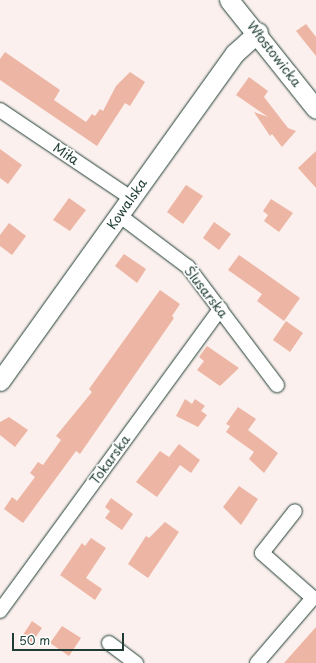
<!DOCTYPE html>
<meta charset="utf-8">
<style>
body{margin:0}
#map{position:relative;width:316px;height:663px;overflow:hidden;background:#fbf0ed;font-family:"Playpen Sans",sans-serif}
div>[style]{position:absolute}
.building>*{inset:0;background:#edb5a4}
.roads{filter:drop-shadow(0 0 1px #1f3d34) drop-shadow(0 0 1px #1f3d34)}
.street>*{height:14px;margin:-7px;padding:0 7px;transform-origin:7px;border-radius:7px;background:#fff}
.secondary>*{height:19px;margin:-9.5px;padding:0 9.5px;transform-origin:9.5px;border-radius:9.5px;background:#fff}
span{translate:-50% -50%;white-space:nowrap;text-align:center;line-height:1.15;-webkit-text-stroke:3.5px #fff;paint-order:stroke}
.street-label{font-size:13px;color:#1f3d34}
.scale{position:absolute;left:12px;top:633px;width:112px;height:18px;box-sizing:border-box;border:2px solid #1f3d34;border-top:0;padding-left:5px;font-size:12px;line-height:14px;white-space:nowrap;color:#1f3d34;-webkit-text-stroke:3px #fff;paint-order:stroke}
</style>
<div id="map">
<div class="building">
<i style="clip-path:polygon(306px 24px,316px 37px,316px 56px,296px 31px)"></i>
<i style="clip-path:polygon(5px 52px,60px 90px,54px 100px,86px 122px,92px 114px,95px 116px,100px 109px,103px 111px,116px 86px,130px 72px,145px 82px,130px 106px,125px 103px,97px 146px,0 80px,0 59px)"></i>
<i style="clip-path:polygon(249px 77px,268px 91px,264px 97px,288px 128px,296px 131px,282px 147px,272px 134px,270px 136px,254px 112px,268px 117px,236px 95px)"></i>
<i style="clip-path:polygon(0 149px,22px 165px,8px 184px,0 178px)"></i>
<i style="clip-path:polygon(316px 151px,316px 188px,298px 168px)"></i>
<i style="clip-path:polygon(186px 185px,203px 196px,183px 224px,167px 212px)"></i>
<i style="clip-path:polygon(69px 198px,86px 210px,70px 231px,53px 220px)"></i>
<i style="clip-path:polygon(271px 199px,293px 213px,279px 232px,264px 221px,268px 215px,263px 211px)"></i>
<i style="clip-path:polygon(214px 222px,231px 234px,219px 250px,203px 238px)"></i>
<i style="clip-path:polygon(9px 223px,26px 236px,12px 255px,0 246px,0 235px)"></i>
<i style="clip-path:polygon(124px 254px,146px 269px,137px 283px,115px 266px)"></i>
<i style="clip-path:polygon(239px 255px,300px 298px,284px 321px,257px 301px,262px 294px,228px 270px)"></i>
<i style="clip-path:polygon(160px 290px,180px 304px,172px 316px,174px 318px,80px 454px,76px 451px,23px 523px,4px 509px,12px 497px,17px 501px,35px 477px,30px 473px,38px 462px,43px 465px,61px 440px,56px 436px,92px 392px,89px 389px)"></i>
<i style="clip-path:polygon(286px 321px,303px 333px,290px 352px,273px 340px)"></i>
<i style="clip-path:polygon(207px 346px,239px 368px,220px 386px,197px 370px,204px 361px,199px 357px)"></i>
<i style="clip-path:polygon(185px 399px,192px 404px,195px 399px,205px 406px,201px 411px,207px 415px,198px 427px,176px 416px)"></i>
<i style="clip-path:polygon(238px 407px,256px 419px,248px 430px,278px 453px,264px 473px,249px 459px,254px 452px,226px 432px,230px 426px,226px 424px)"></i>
<i style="clip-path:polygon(9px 417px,28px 430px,15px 447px,0 435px,0 422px)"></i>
<i style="clip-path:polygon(179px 444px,200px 460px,191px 473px,180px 465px,157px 497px,136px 482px,160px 451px,169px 457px)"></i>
<i style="clip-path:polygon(239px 486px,258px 499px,241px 525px,223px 507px)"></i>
<i style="clip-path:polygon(111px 498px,133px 514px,122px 530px,105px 518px,110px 511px,105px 507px)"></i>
<i style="clip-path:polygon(165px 522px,179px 532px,148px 578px,128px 564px,146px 536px,149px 538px)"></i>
<i style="clip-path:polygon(91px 538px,106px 548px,86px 578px,102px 589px,95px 600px,60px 575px,82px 543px,85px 546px)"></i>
<i style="clip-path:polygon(32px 621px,42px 628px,30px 645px,21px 638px)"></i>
<i style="clip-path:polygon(62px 626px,81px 638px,69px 656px,50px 643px)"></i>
<i style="clip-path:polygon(316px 627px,316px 663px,284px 663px)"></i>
</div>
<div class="roads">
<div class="street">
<i style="left:0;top:110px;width:158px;rotate:33.9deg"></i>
<i style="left:119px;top:215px;width:86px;rotate:37deg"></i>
<i style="left:188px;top:267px;width:148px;rotate:53deg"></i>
<i style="left:0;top:611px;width:374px;rotate:-53.9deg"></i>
<i style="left:109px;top:643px;width:34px;rotate:37deg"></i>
<i style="left:257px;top:663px;width:86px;rotate:-49.3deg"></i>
<i style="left:313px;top:598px;width:68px;rotate:-138.6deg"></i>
<i style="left:262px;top:553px;width:53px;rotate:-51.8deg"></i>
</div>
<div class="secondary">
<i style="left:229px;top:0;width:139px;rotate:51.4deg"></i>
<i style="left:0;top:381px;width:403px;rotate:-54.4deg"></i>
<i style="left:235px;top:53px;width:31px;rotate:-42deg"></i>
</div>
</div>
<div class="street-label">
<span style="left:274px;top:54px;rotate:52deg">Włostowicka</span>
<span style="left:66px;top:154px;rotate:34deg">Miła</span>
<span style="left:127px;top:204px;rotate:-55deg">Kowalska</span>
<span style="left:206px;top:292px;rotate:52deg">Ślusarska</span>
<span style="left:110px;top:460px;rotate:-54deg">Tokarska</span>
</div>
<div class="scale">50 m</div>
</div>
